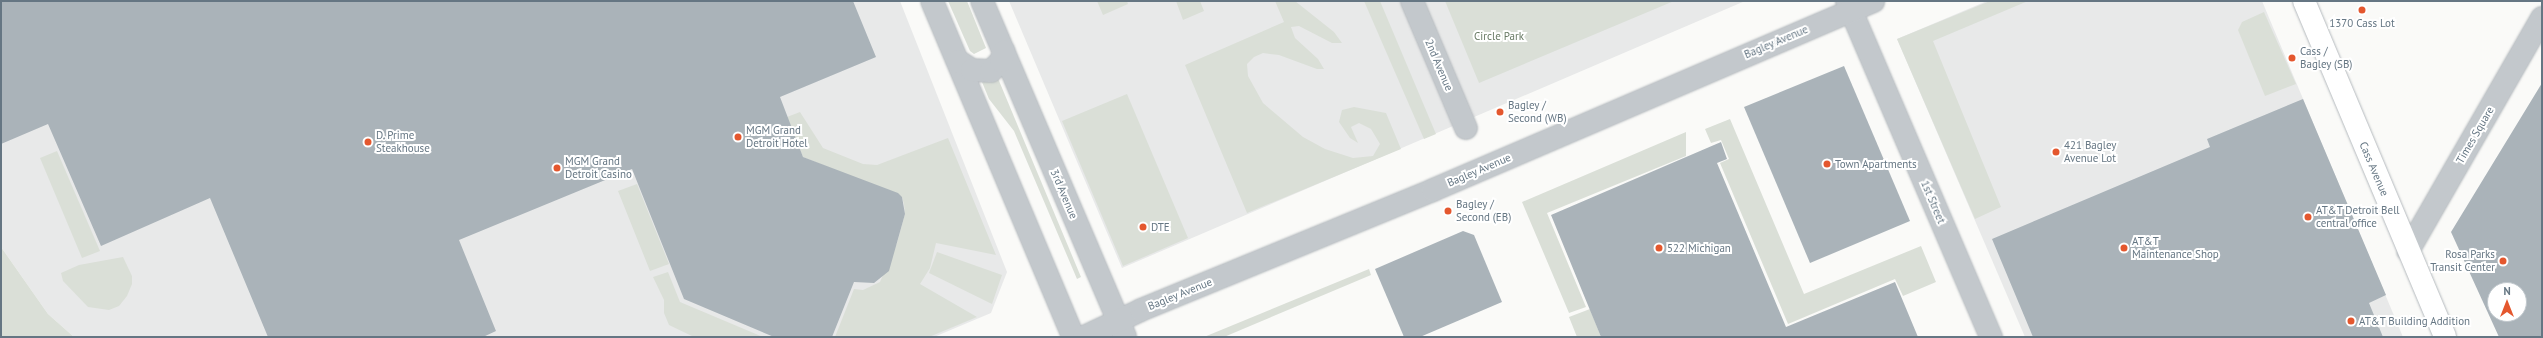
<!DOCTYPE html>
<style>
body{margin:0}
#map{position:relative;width:2543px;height:338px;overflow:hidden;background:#fafaf8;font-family:"PT Sans",sans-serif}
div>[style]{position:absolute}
.built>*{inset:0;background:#e8e9e9}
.green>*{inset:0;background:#dadfd7}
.building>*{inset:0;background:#aab3b9}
.roads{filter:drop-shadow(0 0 1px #b5babe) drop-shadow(0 0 1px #b5babe)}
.minor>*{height:22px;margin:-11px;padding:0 11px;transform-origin:11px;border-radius:11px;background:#c3c8cc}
.major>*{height:22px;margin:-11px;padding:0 11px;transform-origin:11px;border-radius:11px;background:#fff}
.dots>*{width:11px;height:11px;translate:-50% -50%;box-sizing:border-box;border:2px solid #fff;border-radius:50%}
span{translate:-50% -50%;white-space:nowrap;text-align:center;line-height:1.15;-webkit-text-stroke:4px #fff;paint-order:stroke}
.poi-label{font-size:11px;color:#657683}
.left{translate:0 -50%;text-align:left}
.right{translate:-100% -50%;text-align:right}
.park-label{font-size:11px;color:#687a64}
.street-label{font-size:11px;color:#657683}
.frame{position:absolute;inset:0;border:2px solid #657683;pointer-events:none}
.north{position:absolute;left:2487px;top:282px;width:40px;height:40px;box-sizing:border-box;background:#fff;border:1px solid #c1c8cd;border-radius:50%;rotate:0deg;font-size:11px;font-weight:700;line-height:16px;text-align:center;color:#657683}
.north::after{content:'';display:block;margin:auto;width:14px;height:18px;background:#e4572e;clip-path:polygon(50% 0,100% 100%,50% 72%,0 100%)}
</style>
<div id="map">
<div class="built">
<i style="clip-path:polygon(1px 1px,900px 1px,1007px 272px,991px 313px,934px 337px,74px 337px,48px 314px,1px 247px)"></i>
<i style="clip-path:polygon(1009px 1px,1745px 1px,1122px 268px)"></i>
<i style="clip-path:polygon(1987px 1px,2262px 1px,2403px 337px,2025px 337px,1897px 39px)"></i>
</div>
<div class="green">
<i style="clip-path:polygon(948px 1px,967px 1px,986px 48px,974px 54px,970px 51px)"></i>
<i style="clip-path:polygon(1097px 1px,1127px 1px,1128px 4px,1103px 15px)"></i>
<i style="clip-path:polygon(1176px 1px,1200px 1px,1204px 11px,1183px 20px)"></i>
<i style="clip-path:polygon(1275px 1px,1295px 1px,1334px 32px,1342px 43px,1332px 43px,1299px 26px,1291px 27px,1295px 38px,1318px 59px,1324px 69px,1317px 69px,1279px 55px,1263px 53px,1254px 57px,1247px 64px,1248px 76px,1263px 103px,1303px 137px,1325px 149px,1353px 158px,1373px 156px,1380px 144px,1371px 129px,1359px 123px,1351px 127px,1358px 143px,1350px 138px,1339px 122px,1342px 110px,1354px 107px,1386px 113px,1401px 149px,1247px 213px,1185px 65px,1284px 22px)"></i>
<i style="clip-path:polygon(1364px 1px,1380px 1px,1436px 134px,1424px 139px)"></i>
<i style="clip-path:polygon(1445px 1px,1674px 1px,1479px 83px)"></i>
<i style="clip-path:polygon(1990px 1px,2028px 1px,1933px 41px,2001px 207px,1975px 219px,1897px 39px)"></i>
<i style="clip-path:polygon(2264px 12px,2296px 84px,2265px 96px,2238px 30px,2242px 22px)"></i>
<i style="clip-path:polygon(997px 76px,1081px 277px,1077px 279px,1014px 131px,989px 99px,982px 82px)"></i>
<i style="clip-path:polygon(1127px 94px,1188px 238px,1123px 266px,1062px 121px)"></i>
<i style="clip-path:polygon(800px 112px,823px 148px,863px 164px,877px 165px,948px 138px,996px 255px,936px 243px,930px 268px,920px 284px,977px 317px,929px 337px,835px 337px,854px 289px,863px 290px,880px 282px,897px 243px,905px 214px,904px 204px,902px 197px,803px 157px,787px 117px)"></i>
<i style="clip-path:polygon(1730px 119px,1804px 294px,1921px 246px,1936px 282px,1903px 296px,1895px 279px,1788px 324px,1720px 163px,1729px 159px,1721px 140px,1711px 143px,1705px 129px)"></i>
<i style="clip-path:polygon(1686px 132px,1686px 156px,1547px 213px,1586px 307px,1569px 313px,1522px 202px)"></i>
<i style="clip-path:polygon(57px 151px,100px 251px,82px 258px,40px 158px)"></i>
<i style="clip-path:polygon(637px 184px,669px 264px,650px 271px,618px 191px)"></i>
<i style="clip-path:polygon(1px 247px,48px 314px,74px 337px,2px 337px)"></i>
<i style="clip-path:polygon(937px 252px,1002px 275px,992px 304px,929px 273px)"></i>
<i style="clip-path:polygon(123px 257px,132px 276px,132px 284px,127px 296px,119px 306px,109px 310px,88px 307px,63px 281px,61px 273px,79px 265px)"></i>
<i style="clip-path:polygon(1369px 269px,1371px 275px,1224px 337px,1204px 337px)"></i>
<i style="clip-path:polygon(668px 272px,680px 302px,763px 337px,694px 337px,669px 325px,664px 313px,664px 300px,653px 277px)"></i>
<i style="clip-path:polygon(1590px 309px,1601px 337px,1577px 337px,1569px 317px)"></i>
</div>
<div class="building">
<i style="clip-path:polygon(1px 1px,853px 1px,876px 57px,780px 97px,803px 157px,898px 193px,902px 197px,905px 214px,889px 271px,874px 283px,854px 282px,832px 337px,774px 337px,684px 299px,632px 169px,459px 240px,496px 331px,483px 337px,268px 337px,210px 198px,101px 246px,48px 124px,1px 144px)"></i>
<i style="clip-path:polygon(1844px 66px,1910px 221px,1810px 263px,1744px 107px)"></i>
<i style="clip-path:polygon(evenodd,2542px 83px,2542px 337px,2499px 337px,2451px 232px,2542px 83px,2495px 290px,2519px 290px,2519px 314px,2495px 314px,2495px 290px)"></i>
<i style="clip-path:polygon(2303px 99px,2386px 295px,2369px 303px,2383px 337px,2033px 337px,1992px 239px,2210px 147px,2207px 139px)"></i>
<i style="clip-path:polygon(1721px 142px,1727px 159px,1717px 163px,1786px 327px,1895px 282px,1918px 337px,1601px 337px,1551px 215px)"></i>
<i style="clip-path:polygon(1463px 231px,1474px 235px,1502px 302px,1420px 337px,1404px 337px,1375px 269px)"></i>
</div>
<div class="roads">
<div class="minor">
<i style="left:932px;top:1px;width:364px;rotate:67.2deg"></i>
<i style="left:982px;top:1px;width:365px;rotate:66.9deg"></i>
<i style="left:1412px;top:1px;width:138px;rotate:67deg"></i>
<i style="left:1847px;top:1px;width:366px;rotate:66.8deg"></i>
<i style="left:958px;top:61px;width:17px;rotate:33deg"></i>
<i style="left:972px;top:70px;width:19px;rotate:3deg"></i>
<i style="left:991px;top:71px;width:14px;rotate:-45deg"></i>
<i style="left:1001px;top:61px;width:10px;rotate:-73deg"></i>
<i style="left:2408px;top:251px;width:269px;rotate:-60.1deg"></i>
<i style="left:1084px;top:337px;width:63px;rotate:-25.3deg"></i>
<i style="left:1141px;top:310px;width:316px;rotate:-22.3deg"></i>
<i style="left:1433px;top:190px;width:479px;rotate:-23.2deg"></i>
</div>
<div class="major">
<i style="left:2304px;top:1px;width:364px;rotate:67.2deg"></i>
</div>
</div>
<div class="dots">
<i style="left:2362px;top:10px;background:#e4572e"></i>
<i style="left:2292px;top:58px;background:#e4572e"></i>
<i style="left:1500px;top:112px;background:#e4572e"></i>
<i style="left:738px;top:137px;background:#e4572e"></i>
<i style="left:368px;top:142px;background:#e4572e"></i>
<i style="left:2056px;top:152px;background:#e4572e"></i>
<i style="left:1827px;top:164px;background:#e4572e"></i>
<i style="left:557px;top:168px;background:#e4572e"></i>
<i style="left:1448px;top:211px;background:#e4572e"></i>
<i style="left:2308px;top:217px;background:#e4572e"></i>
<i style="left:1143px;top:227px;background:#e4572e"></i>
<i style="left:1659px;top:248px;background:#e4572e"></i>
<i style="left:2124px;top:248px;background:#e4572e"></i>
<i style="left:2503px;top:261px;background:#e4572e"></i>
<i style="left:2351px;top:321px;background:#e4572e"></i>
</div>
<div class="poi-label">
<span style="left:2362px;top:23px">1370 Cass Lot</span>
<span class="left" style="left:2300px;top:58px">Cass /<br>Bagley (SB)</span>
<span class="left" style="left:1508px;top:112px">Bagley /<br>Second (WB)</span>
<span class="left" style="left:746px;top:137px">MGM Grand<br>Detroit Hotel</span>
<span class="left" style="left:376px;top:142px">D. Prime<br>Steakhouse</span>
<span class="left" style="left:2064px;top:152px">421 Bagley<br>Avenue Lot</span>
<span class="left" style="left:565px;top:168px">MGM Grand<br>Detroit Casino</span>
<span class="left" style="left:1835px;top:164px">Town Apartments</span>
<span class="left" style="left:1456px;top:211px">Bagley /<br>Second (EB)</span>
<span class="left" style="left:2316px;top:217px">AT&amp;T Detroit Bell<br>central office</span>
<span class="left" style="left:1151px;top:227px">DTE</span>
<span class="left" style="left:2132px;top:248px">AT&amp;T<br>Maintenance Shop</span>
<span class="left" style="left:1667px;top:248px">522 Michigan</span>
<span class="right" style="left:2495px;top:261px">Rosa Parks<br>Transit Center</span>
<span class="left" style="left:2359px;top:321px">AT&amp;T Building Addition</span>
</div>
<div class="park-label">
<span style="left:1499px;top:36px">Circle Park</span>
</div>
<div class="street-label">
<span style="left:1776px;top:42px;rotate:-23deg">Bagley Avenue</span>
<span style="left:1439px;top:65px;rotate:67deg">2nd Avenue</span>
<span style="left:2475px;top:135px;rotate:-60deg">Times Square</span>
<span style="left:2374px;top:169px;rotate:67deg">Cass Avenue</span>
<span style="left:1479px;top:170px;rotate:-23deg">Bagley Avenue</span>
<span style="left:1064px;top:194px;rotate:67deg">3rd Avenue</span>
<span style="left:1933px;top:202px;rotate:67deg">1st Street</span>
<span style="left:1180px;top:294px;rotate:-22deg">Bagley Avenue</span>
</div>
<div class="frame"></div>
<div class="north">N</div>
</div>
